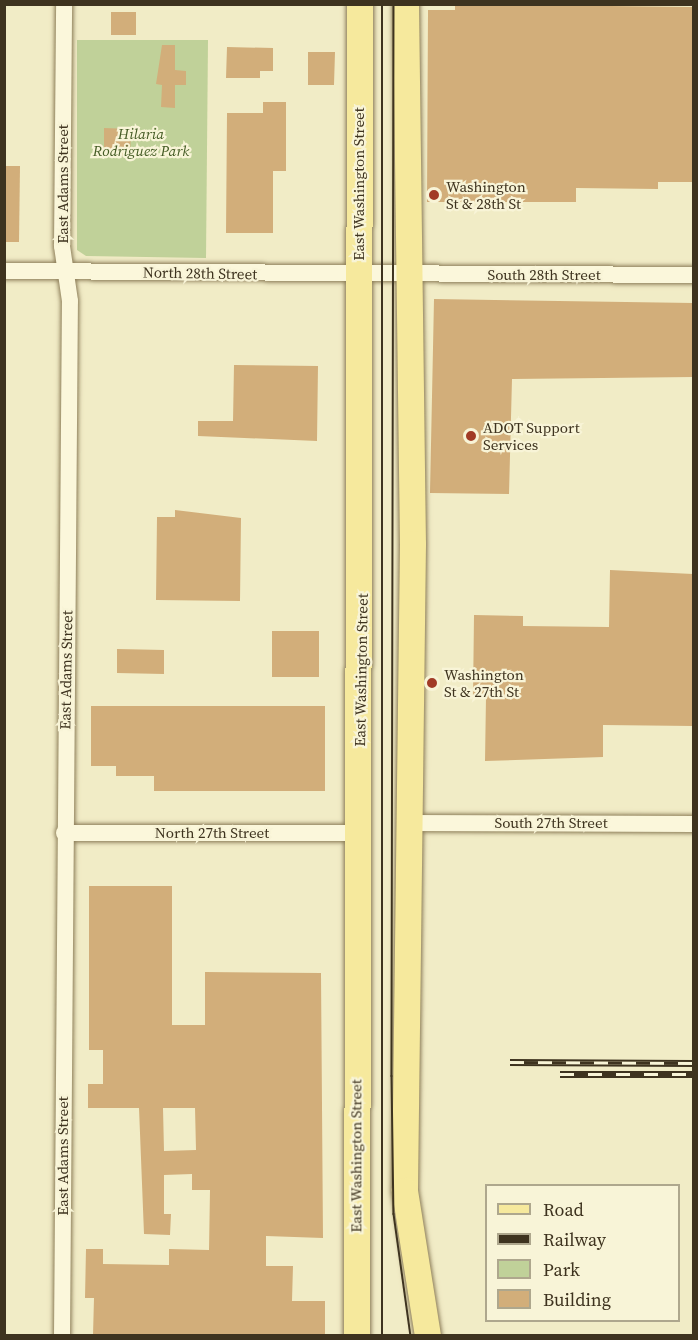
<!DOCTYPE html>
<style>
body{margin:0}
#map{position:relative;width:698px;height:1340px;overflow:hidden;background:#f1ecc6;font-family:"Source Serif 4",serif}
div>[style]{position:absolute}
.green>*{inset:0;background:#c0d199}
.building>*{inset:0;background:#d2ae7a}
.roads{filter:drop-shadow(0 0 2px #8e7f5a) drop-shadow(0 0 2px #8e7f5a)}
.street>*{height:16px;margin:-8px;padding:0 8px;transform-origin:8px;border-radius:8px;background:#fbf7db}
.primary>*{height:26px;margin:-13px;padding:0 13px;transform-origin:13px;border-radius:13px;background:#f6e99d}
.tram>*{height:1.5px;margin:-0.75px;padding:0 0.75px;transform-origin:0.75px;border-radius:0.75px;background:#3e331f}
.rail>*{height:7px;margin-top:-3.5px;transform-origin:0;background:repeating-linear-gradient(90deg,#f8f4d7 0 14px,#3e331f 0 28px);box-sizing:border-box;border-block:2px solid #3e331f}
.dots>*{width:16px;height:16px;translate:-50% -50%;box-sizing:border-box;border:3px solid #f8f4d7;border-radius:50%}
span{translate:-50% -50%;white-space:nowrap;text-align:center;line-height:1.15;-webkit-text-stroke:4.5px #f8f4d7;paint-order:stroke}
.park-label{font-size:15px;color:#445b24;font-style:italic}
.street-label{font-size:15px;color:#3e331f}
.poi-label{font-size:15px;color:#3e331f}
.left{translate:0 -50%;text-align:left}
.frame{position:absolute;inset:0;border:6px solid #3e331f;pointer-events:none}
.legend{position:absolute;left:485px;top:1184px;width:195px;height:138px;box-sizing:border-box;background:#f8f4d7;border:2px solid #aea78d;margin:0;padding:8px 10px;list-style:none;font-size:18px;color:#3e331f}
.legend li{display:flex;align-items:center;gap:12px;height:30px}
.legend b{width:30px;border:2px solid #aea78d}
</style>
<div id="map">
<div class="green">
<i style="clip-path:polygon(77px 40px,208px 40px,206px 258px,86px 256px,77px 250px)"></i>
</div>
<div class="building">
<i style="clip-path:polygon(455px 4px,693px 7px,693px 182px,658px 182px,658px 189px,576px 188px,576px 202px,427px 202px,428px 10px,455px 10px)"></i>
<i style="clip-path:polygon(111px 12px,136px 12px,136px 35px,111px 35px)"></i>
<i style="clip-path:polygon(162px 45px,175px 45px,175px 70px,186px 71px,186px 85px,175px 85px,175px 108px,161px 107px,162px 85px,156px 84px)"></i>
<i style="clip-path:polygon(227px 47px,273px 48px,273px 71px,260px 71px,260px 78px,226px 78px)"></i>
<i style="clip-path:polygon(308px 52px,335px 52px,334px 85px,308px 85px)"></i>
<i style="clip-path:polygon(263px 102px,286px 102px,286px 171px,273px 171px,273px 233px,226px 233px,227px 113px,263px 113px)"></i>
<i style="clip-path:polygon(104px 128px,131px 129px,130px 156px,104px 155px)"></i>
<i style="clip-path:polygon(4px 166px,20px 166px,19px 242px,4px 242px)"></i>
<i style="clip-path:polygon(434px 299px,693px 303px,693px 377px,512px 379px,509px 494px,430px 493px)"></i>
<i style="clip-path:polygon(234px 365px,318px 366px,317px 441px,198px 436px,198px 421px,233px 421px)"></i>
<i style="clip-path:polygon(175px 510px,241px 518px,240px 601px,156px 600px,157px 517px,175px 517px)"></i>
<i style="clip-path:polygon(610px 570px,693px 574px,693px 726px,603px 725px,603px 757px,485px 761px,486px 697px,473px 697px,474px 615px,523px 616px,523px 626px,609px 627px)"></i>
<i style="clip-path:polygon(272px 631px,319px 631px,319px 677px,272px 677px)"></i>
<i style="clip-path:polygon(117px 649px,164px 650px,164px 674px,117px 673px)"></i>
<i style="clip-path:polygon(91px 706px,325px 706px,325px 791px,154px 791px,154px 776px,116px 776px,116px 766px,91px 766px)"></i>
<i style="clip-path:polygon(evenodd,89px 886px,172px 886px,172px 1025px,205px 1025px,205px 972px,321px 973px,323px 1238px,266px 1236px,266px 1266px,293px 1266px,292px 1301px,325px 1301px,325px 1335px,93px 1335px,94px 1298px,85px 1298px,86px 1249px,103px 1249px,103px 1264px,169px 1265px,169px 1249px,209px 1250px,210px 1190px,192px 1190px,192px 1174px,164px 1175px,164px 1214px,171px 1214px,170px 1235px,144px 1234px,139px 1108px,88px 1108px,88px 1084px,103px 1084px,103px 1050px,89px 1050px,89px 886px,163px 1108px,195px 1108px,196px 1150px,164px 1151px,163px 1108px)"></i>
</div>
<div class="roads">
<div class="street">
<i style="left:4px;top:271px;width:690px;rotate:0.33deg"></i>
<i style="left:408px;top:823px;width:286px;rotate:0.2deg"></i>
<i style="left:64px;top:833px;width:296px"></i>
<i style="left:62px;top:1336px;width:1035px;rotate:-89.56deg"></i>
<i style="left:70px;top:301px;width:56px;rotate:-98.3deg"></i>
<i style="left:62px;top:246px;width:242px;rotate:-89.5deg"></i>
</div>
<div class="primary">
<i style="left:406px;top:4px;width:540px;rotate:89.26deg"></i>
<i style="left:413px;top:544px;width:647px;rotate:90.71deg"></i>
<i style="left:405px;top:1191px;width:147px;rotate:81deg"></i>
<i style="left:357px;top:1336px;width:1332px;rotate:-89.87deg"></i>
</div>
</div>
<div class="tram">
<i style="left:394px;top:4px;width:1072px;rotate:90.11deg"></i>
<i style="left:392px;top:1076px;width:138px;rotate:89.2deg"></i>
<i style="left:394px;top:1214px;width:123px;rotate:82.1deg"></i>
<i style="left:382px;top:1336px;width:1332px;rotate:-90deg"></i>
</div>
<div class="rail">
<i style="left:510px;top:1062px;width:184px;rotate:0.3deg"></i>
<i style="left:560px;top:1074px;width:134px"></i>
</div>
<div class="dots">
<i style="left:434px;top:195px;background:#a13b26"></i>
<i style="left:471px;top:436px;background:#a13b26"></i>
<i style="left:432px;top:683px;background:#a13b26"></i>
</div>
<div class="park-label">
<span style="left:141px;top:142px">Hilaria<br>Rodriguez Park</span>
</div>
<div class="street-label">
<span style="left:63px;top:184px;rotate:-90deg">East Adams Street</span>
<span style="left:359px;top:184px;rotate:-90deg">East Washington Street</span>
<span style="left:200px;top:273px;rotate:1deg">North 28th Street</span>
<span style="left:544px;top:275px">South 28th Street</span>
<span style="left:66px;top:670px;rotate:-89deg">East Adams Street</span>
<span style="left:361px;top:670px;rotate:-89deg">East Washington Street</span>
<span style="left:551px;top:823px">South 27th Street</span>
<span style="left:212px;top:833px">North 27th Street</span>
<span style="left:63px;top:1156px;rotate:-90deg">East Adams Street</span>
<span style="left:356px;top:1156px;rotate:-90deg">East Washington Street</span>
</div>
<div class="poi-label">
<span class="left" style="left:446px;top:195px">Washington<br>St &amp; 28th St</span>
<span class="left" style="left:483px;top:436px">ADOT Support<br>Services</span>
<span class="left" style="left:444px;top:683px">Washington<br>St &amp; 27th St</span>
</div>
<div class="frame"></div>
<ul class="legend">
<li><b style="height:8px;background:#f6e99d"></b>Road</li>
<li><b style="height:8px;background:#3e331f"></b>Railway</li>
<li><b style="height:16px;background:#c0d199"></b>Park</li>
<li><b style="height:16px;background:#d2ae7a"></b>Building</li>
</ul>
</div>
